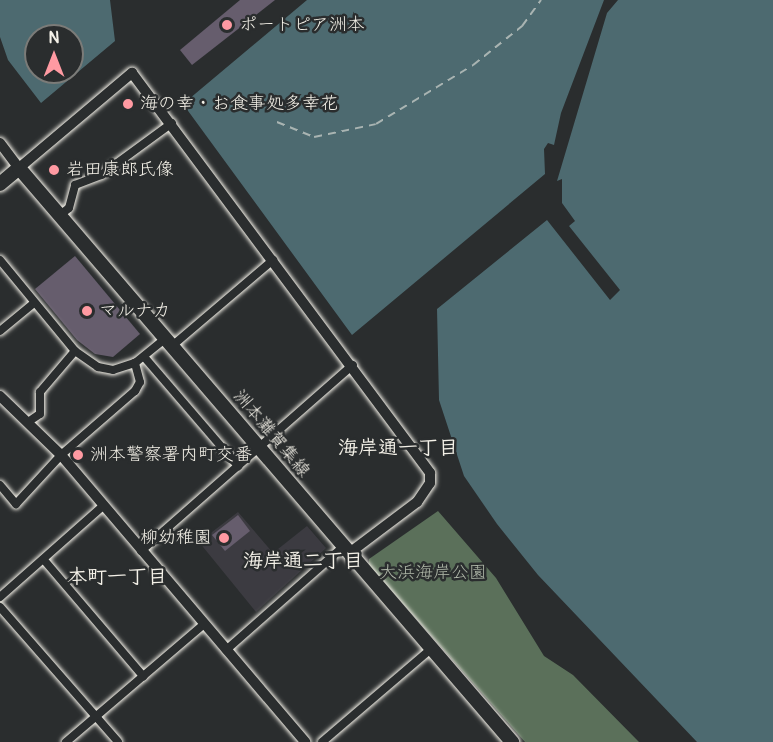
<!DOCTYPE html>
<meta charset="utf-8">
<style>
body{margin:0}
#map{position:relative;width:773px;height:742px;overflow:hidden;background:#2a2d2e;font-family:Pangolin,"Klee One",sans-serif}
div>[style]{position:absolute}
.built>*{inset:0;background:#3c3b41}
.green>*{inset:0;background:#5b705a}
.water>*{inset:0;background:#4d6a70}
.ferry>*{height:1.5px;margin-top:-0.75px;transform-origin:0;background:repeating-linear-gradient(90deg,#a9b4b2 0 8px,transparent 0 14px)}
.building>*{inset:0;background:#665d6d}
.roads{filter:drop-shadow(0 0 2px #f4f1e8) drop-shadow(0 0 2px #f4f1e8)}
.minor>*{height:8px;margin:-4px;padding:0 4px;transform-origin:4px;border-radius:4px;background:#2a2d2e}
.tertiary>*{height:10px;margin:-5px;padding:0 5px;transform-origin:5px;border-radius:5px;background:#2a2d2e}
.primary>*{height:14px;margin:-7px;padding:0 7px;transform-origin:7px;border-radius:7px;background:#2a2d2e}
.dots>*{width:16px;height:16px;translate:-50% -50%;box-sizing:border-box;border:3px solid #2a2d2e;border-radius:50%}
span{translate:-50% -50%;white-space:nowrap;text-align:center;line-height:1.15;-webkit-text-stroke:5px #2a2d2e;paint-order:stroke}
.poi-label{font-size:18px;color:#f4f1e8}
.left{translate:0 -50%;text-align:left}
.right{translate:-100% -50%;text-align:right}
.street-label{font-size:18px;color:#f4f1e8}
.park-label{font-size:18px;color:#afb7a8}
.neighbourhood-label{font-size:20px;color:#f4f1e8;font-weight:700}
.north{position:absolute;left:24px;top:24px;width:60px;height:60px;box-sizing:border-box;background:#2a2d2e;border:2px solid #7b7b78;border-radius:50%;rotate:0deg;font-size:16px;font-weight:700;line-height:24px;text-align:center;color:#f4f1e8}
.north::after{content:'';display:block;margin:auto;width:21px;height:27px;background:#ff9aa2;clip-path:polygon(50% 0,100% 100%,50% 72%,0 100%)}
</style>
<div id="map">
<div class="built">
<i style="clip-path:polygon(238px 512px,273px 553px,307px 526px,326px 548px,256px 612px,199px 542px)"></i>
</div>
<div class="green">
<i style="clip-path:polygon(438px 511px,496px 578px,544px 656px,573px 675px,639px 742px,525px 742px,369px 565px,369px 559px)"></i>
</div>
<div class="water">
<i style="clip-path:polygon(evenodd,0 0,110px 0,115px 41px,41px 103px,8px 60px,0 37px,0 0,36px 36px,72px 36px,72px 72px,36px 72px,36px 36px)"></i>
<i style="clip-path:polygon(307px 0,604px 0,561px 113px,554px 145px,548px 143px,544px 149px,545px 174px,352px 335px,183px 104px)"></i>
<i style="clip-path:polygon(618px 0,773px 0,773px 742px,697px 742px,538px 575px,497px 524px,464px 476px,439px 400px,437px 309px,547px 220px,610px 300px,620px 290px,569px 226px,575px 221px,562px 203px,562px 179px,557px 181px,607px 13px)"></i>
</div>
<div class="ferry">
<i style="left:277px;top:122px;width:40px;rotate:22deg"></i>
<i style="left:314px;top:137px;width:63px;rotate:-11.8deg"></i>
<i style="left:376px;top:124px;width:114px;rotate:-31.3deg"></i>
<i style="left:473px;top:65px;width:63px;rotate:-38.5deg"></i>
<i style="left:522px;top:26px;width:32px;rotate:-54deg"></i>
</div>
<div class="building">
<i style="clip-path:polygon(240px 0,275px 0,192px 65px,180px 50px)"></i>
<i style="clip-path:polygon(75px 256px,140px 334px,113px 357px,95px 354px,77px 340px,35px 289px)"></i>
<i style="clip-path:polygon(238px 515px,250px 531px,225px 551px,212px 535px)"></i>
</div>
<div class="roads">
<div class="minor">
<i style="left:60px;top:215px;width:11px;rotate:-38deg"></i>
<i style="left:69px;top:208px;width:24px;rotate:-75deg"></i>
<i style="left:75px;top:185px;width:28px;rotate:-21deg"></i>
<i style="left:101px;top:175px;width:88px;rotate:-36.2deg"></i>
<i style="left:0;top:260px;width:118px;rotate:50.5deg"></i>
<i style="left:75px;top:351px;width:28px;rotate:35deg"></i>
<i style="left:98px;top:367px;width:15px;rotate:11deg"></i>
<i style="left:113px;top:370px;width:23px;rotate:-18deg"></i>
<i style="left:135px;top:363px;width:38px;rotate:-39deg"></i>
<i style="left:0;top:331px;width:44px;rotate:-39.5deg"></i>
<i style="left:172px;top:346px;width:133px;rotate:-40.4deg"></i>
<i style="left:145px;top:358px;width:143px;rotate:49.3deg"></i>
<i style="left:28px;top:422px;width:14px;rotate:-34deg"></i>
<i style="left:40px;top:414px;width:22px;rotate:-90deg"></i>
<i style="left:40px;top:392px;width:54px;rotate:-49.5deg"></i>
<i style="left:0;top:485px;width:25px;rotate:50deg"></i>
<i style="left:16px;top:504px;width:67px;rotate:-47.4deg"></i>
<i style="left:61px;top:455px;width:98px;rotate:-40.9deg"></i>
<i style="left:135px;top:391px;width:10px;rotate:-61deg"></i>
<i style="left:140px;top:382px;width:20px;rotate:-105deg"></i>
<i style="left:141px;top:551px;width:282px;rotate:-41.3deg"></i>
<i style="left:44px;top:560px;width:153px;rotate:49.5deg"></i>
<i style="left:0;top:597px;width:137px;rotate:-41.5deg"></i>
<i style="left:0;top:607px;width:179px;rotate:48.8deg"></i>
<i style="left:226px;top:650px;width:156px;rotate:-41.4deg"></i>
<i style="left:66px;top:742px;width:182px;rotate:-40.5deg"></i>
<i style="left:322px;top:742px;width:143px;rotate:-40.5deg"></i>
</div>
<div class="tertiary">
<i style="left:0;top:143px;width:31px;rotate:53deg"></i>
<i style="left:19px;top:168px;width:148px;rotate:-40.1deg"></i>
<i style="left:132px;top:73px;width:499px;rotate:53.3deg"></i>
<i style="left:430px;top:473px;width:10px;rotate:90deg"></i>
<i style="left:430px;top:483px;width:23px;rotate:124deg"></i>
<i style="left:417px;top:502px;width:86px;rotate:143deg"></i>
<i style="left:0;top:396px;width:85px;rotate:44deg"></i>
<i style="left:61px;top:455px;width:377px;rotate:49.6deg"></i>
</div>
<div class="primary">
<i style="left:0;top:184px;width:25px;rotate:-40deg"></i>
<i style="left:19px;top:168px;width:757px;rotate:49.34deg"></i>
</div>
</div>
<div class="dots">
<i style="left:227px;top:25px;background:#ff9aa2"></i>
<i style="left:128px;top:104px;background:#ff9aa2"></i>
<i style="left:54px;top:170px;background:#ff9aa2"></i>
<i style="left:87px;top:311px;background:#ff9aa2"></i>
<i style="left:78px;top:455px;background:#ff9aa2"></i>
<i style="left:224px;top:538px;background:#ff9aa2"></i>
</div>
<div class="poi-label">
<span class="left" style="left:239px;top:25px">ポートピア洲本</span>
<span class="left" style="left:140px;top:104px">海の幸・お食事処多幸花</span>
<span class="left" style="left:66px;top:170px">岩田康郎氏像</span>
<span class="left" style="left:99px;top:311px">マルナカ</span>
<span class="left" style="left:90px;top:455px">洲本警察署内町交番</span>
<span class="right" style="left:212px;top:538px">柳幼稚園</span>
</div>
<div class="street-label">
<span style="left:271px;top:434px;rotate:50deg">洲本灘賀集線</span>
</div>
<div class="park-label">
<span style="left:433px;top:573px">大浜海岸公園</span>
</div>
<div class="neighbourhood-label">
<span style="left:398px;top:447px">海岸通一丁目</span>
<span style="left:303px;top:560px">海岸通二丁目</span>
<span style="left:117px;top:576px">本町一丁目</span>
</div>
<div class="north">N</div>
</div>
